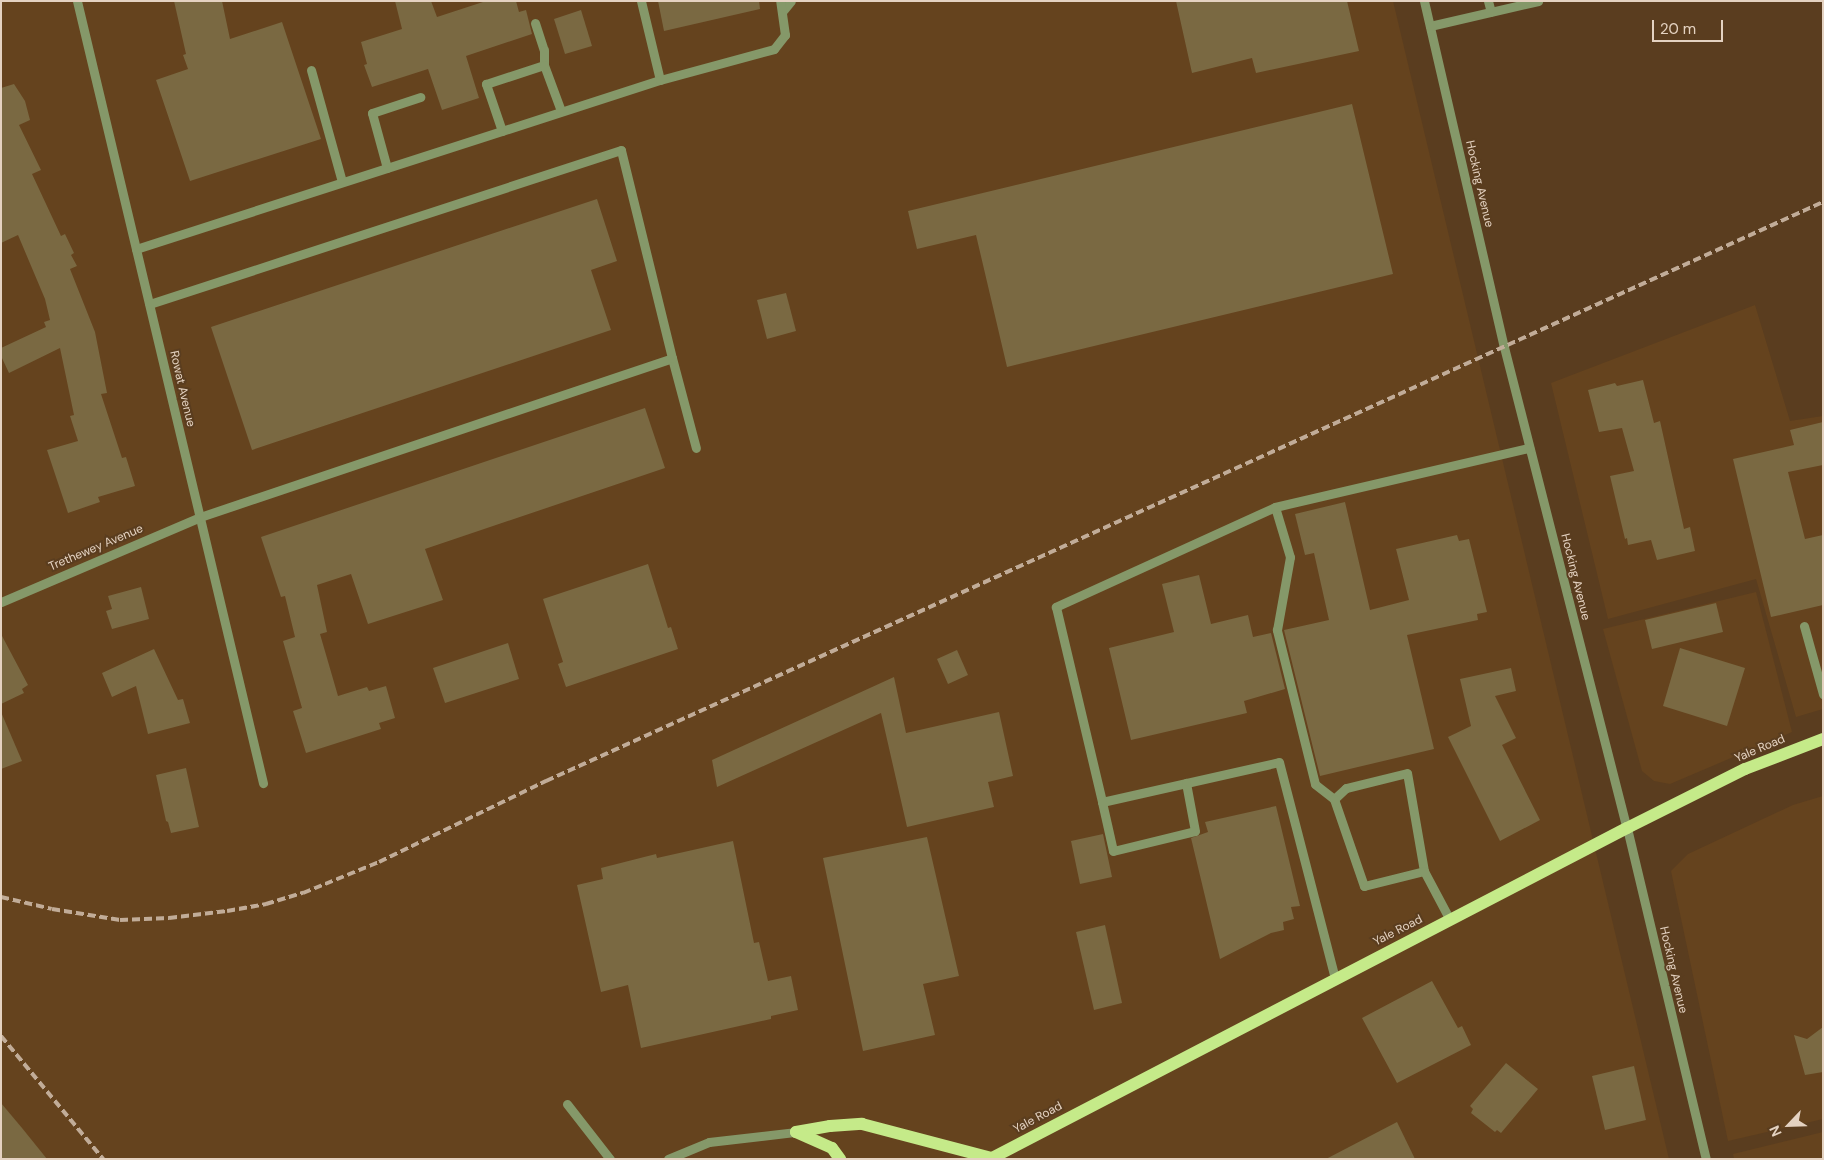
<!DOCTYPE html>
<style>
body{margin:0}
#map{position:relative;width:1824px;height:1160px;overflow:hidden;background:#5a3d1f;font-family:"DM Sans",sans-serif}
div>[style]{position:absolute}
.built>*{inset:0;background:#65431e}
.building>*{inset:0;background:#7a6942}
.minor>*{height:9px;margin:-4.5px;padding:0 4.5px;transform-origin:4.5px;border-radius:4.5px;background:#859869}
.major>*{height:12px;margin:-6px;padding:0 6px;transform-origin:6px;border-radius:6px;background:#c5ea89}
.rail>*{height:4px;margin-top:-2px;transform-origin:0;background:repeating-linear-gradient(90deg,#c1ac98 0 8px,transparent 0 12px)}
span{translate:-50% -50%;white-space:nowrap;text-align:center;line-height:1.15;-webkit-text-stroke:4px #5a3d1f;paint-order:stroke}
.street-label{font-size:12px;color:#e4d2c1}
.frame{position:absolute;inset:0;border:2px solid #e4d2c1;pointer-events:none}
.north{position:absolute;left:1764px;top:1100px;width:50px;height:50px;-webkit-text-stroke:4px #5a3d1f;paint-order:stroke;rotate:246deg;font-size:14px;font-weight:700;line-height:20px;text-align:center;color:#e4d2c1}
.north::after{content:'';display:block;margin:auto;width:18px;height:22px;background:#e4d2c1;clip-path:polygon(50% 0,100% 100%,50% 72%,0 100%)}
.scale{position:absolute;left:1652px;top:20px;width:71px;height:22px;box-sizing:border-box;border:2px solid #e4d2c1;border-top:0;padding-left:6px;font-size:15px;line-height:18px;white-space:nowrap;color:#e4d2c1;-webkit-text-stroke:4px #5a3d1f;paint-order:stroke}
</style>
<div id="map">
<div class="built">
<i style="clip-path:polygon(1px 1px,1393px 1px,1669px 1159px,1px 1159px)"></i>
<i style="clip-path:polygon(1755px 305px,1790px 421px,1823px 416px,1823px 709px,1796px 717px,1756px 579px,1608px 619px,1551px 383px)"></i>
<i style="clip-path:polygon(1756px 592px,1792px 732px,1670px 784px,1654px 781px,1642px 771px,1603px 629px)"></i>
<i style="clip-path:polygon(1823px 796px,1823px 1119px,1728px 1141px,1671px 871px,1688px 854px,1793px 805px)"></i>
<i style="clip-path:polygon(1823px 1132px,1823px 1159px,1734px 1159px,1733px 1154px)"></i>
</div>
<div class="building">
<i style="clip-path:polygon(174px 1px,222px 1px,230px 39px,282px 22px,321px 139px,190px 181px,156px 80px,188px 69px,183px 55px,186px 54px)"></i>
<i style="clip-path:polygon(395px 1px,431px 1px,437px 17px,486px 1px,516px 1px,519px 12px,526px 10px,532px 34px,466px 56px,479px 98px,442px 110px,428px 69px,372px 87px,364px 65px,367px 64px,361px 42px,402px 29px)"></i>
<i style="clip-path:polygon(658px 1px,759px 1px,760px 9px,664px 31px)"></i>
<i style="clip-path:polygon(1176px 1px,1347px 1px,1359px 51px,1256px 73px,1252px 58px,1192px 73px)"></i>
<i style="clip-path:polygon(581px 10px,592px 46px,565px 54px,554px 19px)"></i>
<i style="clip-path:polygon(14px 84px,25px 101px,30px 120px,19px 125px,41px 170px,32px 174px,61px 236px,65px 234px,74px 253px,71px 255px,77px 266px,70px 269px,95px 332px,107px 393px,101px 394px,122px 458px,126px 457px,135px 486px,98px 497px,100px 502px,68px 513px,47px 450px,78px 441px,70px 416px,74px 415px,60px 348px,9px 373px,1px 356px,1px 348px,46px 327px,44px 322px,50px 320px,45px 299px,18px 235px,1px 243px,1px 88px)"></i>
<i style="clip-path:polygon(1352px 104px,1393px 274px,1007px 367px,976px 235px,917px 249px,908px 211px)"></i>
<i style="clip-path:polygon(597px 199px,617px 261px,591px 270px,611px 330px,252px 450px,211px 327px)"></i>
<i style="clip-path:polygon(786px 293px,796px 331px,767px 339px,757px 300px)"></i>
<i style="clip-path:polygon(1643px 380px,1654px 423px,1660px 421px,1684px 529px,1690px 527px,1695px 551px,1657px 560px,1651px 540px,1628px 545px,1627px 538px,1625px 539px,1610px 476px,1634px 471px,1622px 428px,1599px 432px,1588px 390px,1615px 383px,1617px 386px)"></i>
<i style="clip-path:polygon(645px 408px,665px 468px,425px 549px,443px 600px,368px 624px,351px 574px,317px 585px,327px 632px,320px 634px,338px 696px,367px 687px,369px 691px,386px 686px,395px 718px,379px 723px,381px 729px,306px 753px,293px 711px,302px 708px,283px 641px,295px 637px,285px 596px,281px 597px,261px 537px)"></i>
<i style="clip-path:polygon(1823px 422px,1823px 465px,1788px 472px,1805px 539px,1823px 535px,1823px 605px,1771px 617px,1733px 459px,1794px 445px,1790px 430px)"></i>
<i style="clip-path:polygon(1345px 502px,1370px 610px,1409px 600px,1396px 549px,1457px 535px,1459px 541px,1469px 539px,1487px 612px,1477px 614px,1478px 620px,1407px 635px,1434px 749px,1320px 776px,1284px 630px,1329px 620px,1314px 553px,1305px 555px,1295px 514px)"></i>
<i style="clip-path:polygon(648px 564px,668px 628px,671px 627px,678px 649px,566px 687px,558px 664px,563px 662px,543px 599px)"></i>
<i style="clip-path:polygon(1199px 575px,1211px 624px,1248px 615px,1253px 637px,1271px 633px,1285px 689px,1244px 701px,1247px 713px,1131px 740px,1109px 648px,1174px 632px,1162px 584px)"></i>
<i style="clip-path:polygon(141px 587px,149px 619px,112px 629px,106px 611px,112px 609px,108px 596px)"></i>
<i style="clip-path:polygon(1716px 603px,1723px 632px,1652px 649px,1645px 620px)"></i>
<i style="clip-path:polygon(1px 634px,28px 685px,22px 689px,24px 693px,1px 704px)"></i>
<i style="clip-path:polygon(508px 643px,519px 679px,445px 703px,433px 668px)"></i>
<i style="clip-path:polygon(1680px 648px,1745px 668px,1727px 726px,1663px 706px)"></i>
<i style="clip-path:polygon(154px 649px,178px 700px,183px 699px,190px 723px,148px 734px,136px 686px,112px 697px,102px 673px)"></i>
<i style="clip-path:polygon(957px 650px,968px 675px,948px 684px,937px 659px)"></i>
<i style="clip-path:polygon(1511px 668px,1516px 691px,1495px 696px,1516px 738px,1502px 745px,1540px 820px,1500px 841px,1448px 737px,1471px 726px,1460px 679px)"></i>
<i style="clip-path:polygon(894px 677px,906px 733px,999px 712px,1013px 776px,988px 782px,994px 807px,907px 827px,881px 713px,717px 787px,712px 760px)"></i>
<i style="clip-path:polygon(1px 712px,22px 761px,1px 769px)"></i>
<i style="clip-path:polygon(186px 768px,199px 827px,171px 833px,168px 822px,166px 821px,156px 775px)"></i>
<i style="clip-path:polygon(1276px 806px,1300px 906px,1291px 907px,1294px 919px,1283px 922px,1284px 930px,1271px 933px,1220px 959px,1191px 838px,1208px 832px,1205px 822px)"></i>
<i style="clip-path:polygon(1103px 834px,1112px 877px,1080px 884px,1071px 841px)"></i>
<i style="clip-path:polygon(927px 837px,959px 976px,923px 984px,935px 1035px,863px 1051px,823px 858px)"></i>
<i style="clip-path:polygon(733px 841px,754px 943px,759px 942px,768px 981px,791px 976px,798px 1010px,771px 1016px,771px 1019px,641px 1048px,628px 985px,601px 992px,577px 885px,603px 879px,601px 868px,656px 854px,657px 858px)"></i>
<i style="clip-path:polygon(1105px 925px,1122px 1003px,1094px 1010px,1076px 932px)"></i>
<i style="clip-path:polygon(1432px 981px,1458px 1028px,1462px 1026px,1471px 1045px,1397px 1083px,1362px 1018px)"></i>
<i style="clip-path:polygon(1823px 1027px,1823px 1072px,1805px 1075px,1794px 1035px,1807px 1039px)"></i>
<i style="clip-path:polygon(1506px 1063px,1538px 1089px,1501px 1133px,1497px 1130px,1495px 1132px,1471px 1113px,1473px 1109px,1470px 1106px)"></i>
<i style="clip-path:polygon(1634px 1066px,1646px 1120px,1605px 1130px,1592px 1076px)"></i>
<i style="clip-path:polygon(1px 1103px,22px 1128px,47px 1159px,1px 1159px)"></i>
<i style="clip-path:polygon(1397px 1122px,1415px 1159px,1326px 1159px)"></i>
</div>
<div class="minor">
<i style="left:77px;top:1px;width:804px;rotate:76.62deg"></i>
<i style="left:641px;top:1px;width:81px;rotate:76.5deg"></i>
<i style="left:1424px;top:1px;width:355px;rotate:77deg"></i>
<i style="left:1504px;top:347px;width:496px;rotate:75.7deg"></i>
<i style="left:1627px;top:828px;width:340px;rotate:76.6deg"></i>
<i style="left:1488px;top:1px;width:11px;rotate:75deg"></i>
<i style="left:782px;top:12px;width:14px;rotate:-51deg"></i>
<i style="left:535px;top:23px;width:28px;rotate:72deg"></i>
<i style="left:544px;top:50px;width:15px;rotate:90deg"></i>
<i style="left:1430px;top:26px;width:111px;rotate:-13deg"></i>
<i style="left:311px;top:70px;width:116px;rotate:74.5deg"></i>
<i style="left:502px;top:131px;width:50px;rotate:-108.8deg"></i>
<i style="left:486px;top:84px;width:61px;rotate:-18.1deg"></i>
<i style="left:544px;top:65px;width:49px;rotate:69.7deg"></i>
<i style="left:387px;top:168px;width:57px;rotate:-105.3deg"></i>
<i style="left:372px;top:113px;width:51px;rotate:-18.4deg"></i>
<i style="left:136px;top:249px;width:551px;rotate:-17.88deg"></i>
<i style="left:660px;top:80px;width:118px;rotate:-15.2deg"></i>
<i style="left:774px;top:49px;width:18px;rotate:-52deg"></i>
<i style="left:785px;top:35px;width:34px;rotate:-98deg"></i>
<i style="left:672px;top:358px;width:93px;rotate:75.1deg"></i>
<i style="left:1275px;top:507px;width:241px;rotate:155.5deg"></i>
<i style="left:1056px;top:607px;width:200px;rotate:76.7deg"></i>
<i style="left:1102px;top:802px;width:181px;rotate:-12.7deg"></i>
<i style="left:1279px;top:762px;width:224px;rotate:75.5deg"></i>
<i style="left:1px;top:602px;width:216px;rotate:-23.1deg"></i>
<i style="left:200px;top:517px;width:498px;rotate:-18.6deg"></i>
<i style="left:672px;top:358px;width:214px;rotate:-103.8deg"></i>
<i style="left:621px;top:150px;width:496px;rotate:161.9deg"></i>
<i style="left:1804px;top:626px;width:71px;rotate:74.4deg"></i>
<i style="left:1334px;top:799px;width:24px;rotate:-142deg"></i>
<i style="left:1315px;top:784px;width:159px;rotate:-103.9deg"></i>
<i style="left:1277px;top:630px;width:74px;rotate:-79.9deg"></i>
<i style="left:1290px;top:557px;width:52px;rotate:-106.7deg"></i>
<i style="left:1275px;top:507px;width:261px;rotate:-13.1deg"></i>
<i style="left:1102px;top:802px;width:50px;rotate:77.3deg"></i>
<i style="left:1113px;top:851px;width:84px;rotate:-13.7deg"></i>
<i style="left:1195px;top:831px;width:49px;rotate:-100.6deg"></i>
<i style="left:1424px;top:871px;width:99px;rotate:-99.8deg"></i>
<i style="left:1407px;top:773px;width:63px;rotate:166.2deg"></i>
<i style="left:1346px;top:788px;width:16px;rotate:137deg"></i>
<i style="left:1334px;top:799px;width:92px;rotate:71deg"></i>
<i style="left:1364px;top:886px;width:62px;rotate:-14deg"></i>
<i style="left:1424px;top:871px;width:55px;rotate:62deg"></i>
<i style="left:567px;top:1104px;width:70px;rotate:52deg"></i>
<i style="left:668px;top:1159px;width:44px;rotate:-22.5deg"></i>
<i style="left:709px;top:1142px;width:88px;rotate:-6.6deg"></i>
</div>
<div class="major">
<i style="left:796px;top:1132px;width:35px;rotate:-10deg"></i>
<i style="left:830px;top:1126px;width:32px;rotate:-4deg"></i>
<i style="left:862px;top:1124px;width:134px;rotate:14.7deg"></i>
<i style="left:796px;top:1132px;width:39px;rotate:24deg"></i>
<i style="left:832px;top:1148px;width:14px;rotate:54deg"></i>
<i style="left:990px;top:1159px;width:718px;rotate:-27.46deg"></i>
<i style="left:1627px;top:828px;width:132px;rotate:-26.6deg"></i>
<i style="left:1745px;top:769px;width:84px;rotate:-21deg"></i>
</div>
<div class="rail">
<i style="left:1px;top:897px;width:52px;rotate:13.2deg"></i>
<i style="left:52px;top:909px;width:69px;rotate:9.2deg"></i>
<i style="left:120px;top:920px;width:49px;rotate:-2.3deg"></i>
<i style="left:169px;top:918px;width:58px;rotate:-6.9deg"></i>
<i style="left:227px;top:911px;width:40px;rotate:-10deg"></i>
<i style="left:266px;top:904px;width:39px;rotate:-17deg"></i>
<i style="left:303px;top:893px;width:82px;rotate:-22.2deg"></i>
<i style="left:379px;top:862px;width:186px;rotate:-25.9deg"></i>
<i style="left:546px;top:781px;width:1402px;rotate:-24.39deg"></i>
<i style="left:1px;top:1036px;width:160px;rotate:50.3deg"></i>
</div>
<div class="street-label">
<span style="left:1479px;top:184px;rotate:77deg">Hocking Avenue</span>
<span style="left:182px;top:389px;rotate:77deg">Rowat Avenue</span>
<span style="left:96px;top:548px;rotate:-23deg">Trethewey Avenue</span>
<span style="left:1575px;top:577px;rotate:76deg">Hocking Avenue</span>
<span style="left:1760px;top:749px;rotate:-23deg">Yale Road</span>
<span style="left:1398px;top:931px;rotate:-27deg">Yale Road</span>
<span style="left:1673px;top:970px;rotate:77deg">Hocking Avenue</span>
<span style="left:1038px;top:1118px;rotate:-28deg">Yale Road</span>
</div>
<div class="frame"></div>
<div class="north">N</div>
<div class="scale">20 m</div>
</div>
